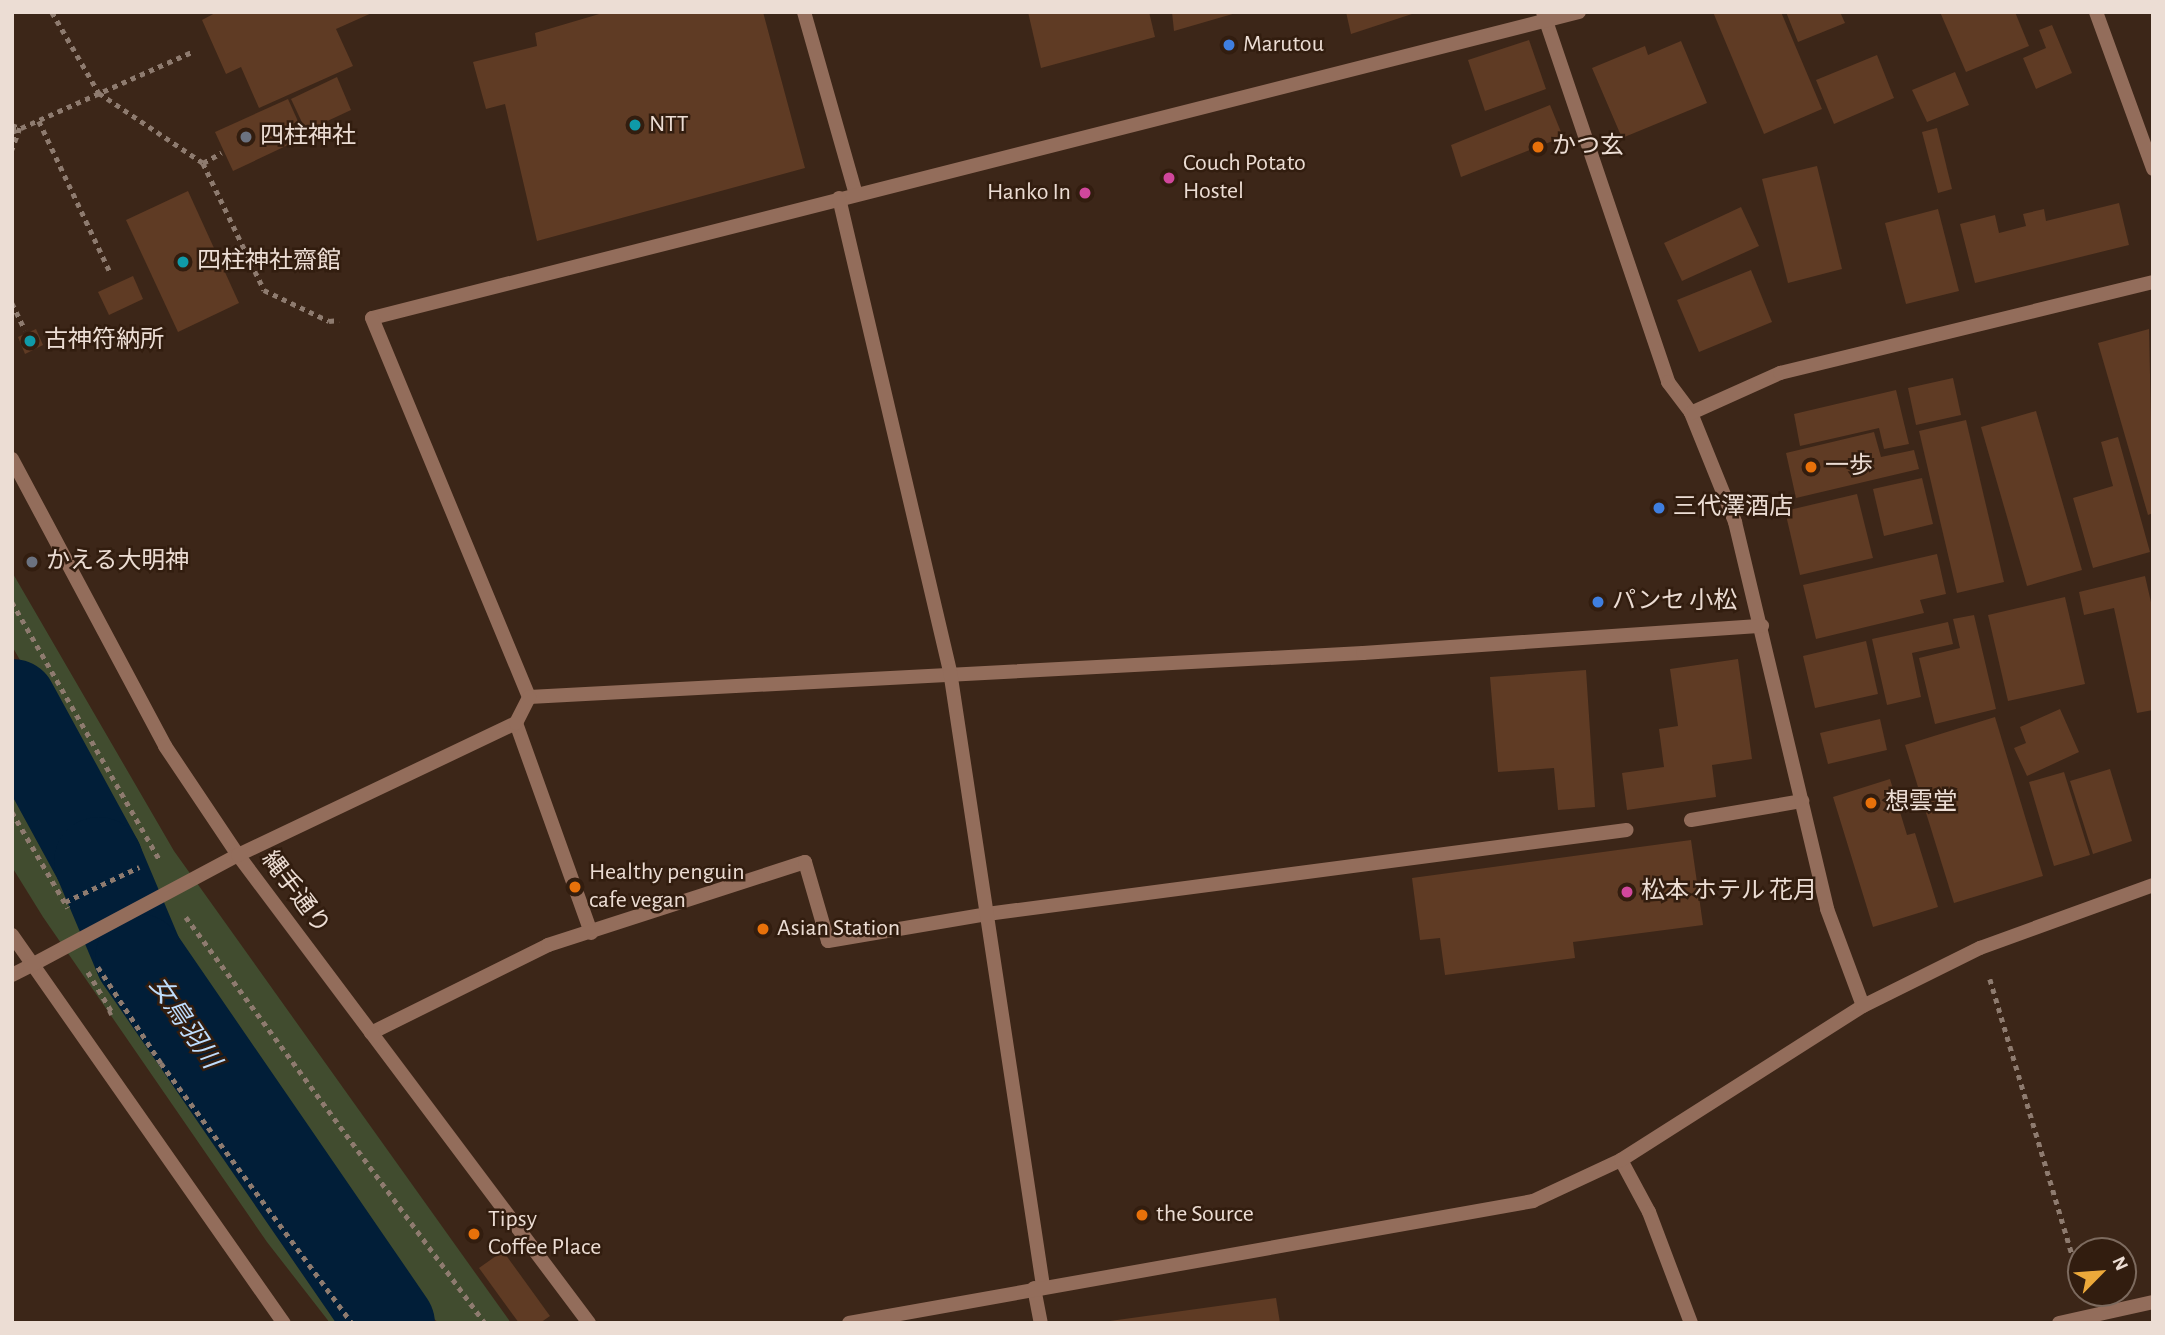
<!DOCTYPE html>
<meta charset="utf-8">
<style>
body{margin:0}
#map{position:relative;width:2165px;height:1335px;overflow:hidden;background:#3c2618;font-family:"Alegreya Sans","Noto Sans JP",sans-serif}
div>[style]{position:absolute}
.green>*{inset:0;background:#414c2f}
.river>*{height:89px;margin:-44.5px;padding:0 44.5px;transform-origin:44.5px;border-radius:44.5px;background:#011e38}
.building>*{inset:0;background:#5f3b24}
.path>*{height:4.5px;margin-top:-2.25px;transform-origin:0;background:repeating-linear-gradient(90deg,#8e7b6f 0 5px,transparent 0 10px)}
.service>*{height:14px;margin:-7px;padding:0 7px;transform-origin:7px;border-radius:7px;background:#936d5b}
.pedestrian>*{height:14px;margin:-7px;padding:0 7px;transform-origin:7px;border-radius:7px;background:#936d5b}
.minor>*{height:14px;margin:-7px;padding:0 7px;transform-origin:7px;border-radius:7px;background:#936d5b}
.tertiary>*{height:14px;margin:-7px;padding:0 7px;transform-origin:7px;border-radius:7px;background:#936d5b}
.dots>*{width:19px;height:19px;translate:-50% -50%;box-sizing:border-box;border:4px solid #321d0f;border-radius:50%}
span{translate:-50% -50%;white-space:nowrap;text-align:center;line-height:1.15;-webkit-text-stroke:5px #321d0f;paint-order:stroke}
.poi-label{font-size:24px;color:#ecddd4}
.left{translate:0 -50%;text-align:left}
.right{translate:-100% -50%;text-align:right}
.street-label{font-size:24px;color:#ecddd4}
.water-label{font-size:26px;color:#beddfd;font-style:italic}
.frame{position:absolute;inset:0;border:14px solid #ecddd4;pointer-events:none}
.north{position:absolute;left:2067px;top:1237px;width:70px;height:70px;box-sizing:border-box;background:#321d0f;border:2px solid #7c6a5e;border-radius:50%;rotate:65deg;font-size:19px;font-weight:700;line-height:28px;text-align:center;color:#ecddd4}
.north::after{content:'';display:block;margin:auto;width:24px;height:32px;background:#eca93a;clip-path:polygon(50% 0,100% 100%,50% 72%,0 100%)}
</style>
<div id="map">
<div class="green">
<i style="clip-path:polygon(12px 572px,174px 851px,511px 1323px,439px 1323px,409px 1298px,306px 1175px,157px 926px,137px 867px,12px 646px)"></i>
<i style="clip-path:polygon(12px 726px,89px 865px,127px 956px,375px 1323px,330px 1323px,267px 1242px,43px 917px,12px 867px)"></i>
</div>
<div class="river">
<i style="left:12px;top:703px;width:180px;rotate:61.4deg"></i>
<i style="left:98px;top:861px;width:105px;rotate:67.1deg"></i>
<i style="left:139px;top:958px;width:443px;rotate:55.5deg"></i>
</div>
<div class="building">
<i style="clip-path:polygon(217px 12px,374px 12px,336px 29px,353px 66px,259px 108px,241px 67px,226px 74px,202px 20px)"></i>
<i style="clip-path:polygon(606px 12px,763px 12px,805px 168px,537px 241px,505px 104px,486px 109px,473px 62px,537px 46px,535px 33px)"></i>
<i style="clip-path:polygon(1028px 12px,1149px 12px,1155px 37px,1041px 68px)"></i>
<i style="clip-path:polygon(1172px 12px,1235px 12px,1236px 13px,1174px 31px)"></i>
<i style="clip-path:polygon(1346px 12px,1415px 12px,1415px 13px,1351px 34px)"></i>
<i style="clip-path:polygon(1713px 12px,1781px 12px,1822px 109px,1764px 134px)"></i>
<i style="clip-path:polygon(1786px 12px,1840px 12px,1845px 23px,1798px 42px)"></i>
<i style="clip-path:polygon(1940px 12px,2015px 12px,2029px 46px,1966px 72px)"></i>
<i style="clip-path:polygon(2052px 25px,2072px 73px,2036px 89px,2023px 58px,2046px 48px,2039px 30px)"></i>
<i style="clip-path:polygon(1529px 40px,1546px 89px,1485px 111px,1468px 60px)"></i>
<i style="clip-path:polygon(1681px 41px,1707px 103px,1622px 138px,1592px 68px,1645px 46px,1648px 55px)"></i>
<i style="clip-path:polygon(1877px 55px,1894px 98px,1834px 124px,1816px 80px)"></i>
<i style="clip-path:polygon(1955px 72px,1969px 105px,1927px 122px,1912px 90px)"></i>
<i style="clip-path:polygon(337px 77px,351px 110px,306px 131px,291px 99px)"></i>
<i style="clip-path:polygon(288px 99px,305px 137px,233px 171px,215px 132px)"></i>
<i style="clip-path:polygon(1550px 105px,1563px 137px,1461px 177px,1451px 145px)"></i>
<i style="clip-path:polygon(1937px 128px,1952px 189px,1938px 193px,1922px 132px)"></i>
<i style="clip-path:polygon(1817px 166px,1842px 269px,1788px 283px,1762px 179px)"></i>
<i style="clip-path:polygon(188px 191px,239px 303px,178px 332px,126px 220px)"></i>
<i style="clip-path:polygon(2119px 203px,2129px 245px,1975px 283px,1960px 224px,1995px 215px,1999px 233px,2026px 226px,2023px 214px,2044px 209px,2046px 221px)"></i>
<i style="clip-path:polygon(1741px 207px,1759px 246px,1682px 281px,1664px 243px)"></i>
<i style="clip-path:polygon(1938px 209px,1959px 291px,1906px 304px,1885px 223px)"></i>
<i style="clip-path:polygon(1751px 270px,1772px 322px,1699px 352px,1677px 300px)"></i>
<i style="clip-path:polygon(133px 276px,143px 299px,109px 315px,98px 292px)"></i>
<i style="clip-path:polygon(36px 329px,43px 345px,25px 354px,18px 337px)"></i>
<i style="clip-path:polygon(2149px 329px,2153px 513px,2148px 515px,2098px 343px)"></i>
<i style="clip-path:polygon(1953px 378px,1961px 415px,1916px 425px,1908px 388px)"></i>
<i style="clip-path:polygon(1896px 390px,1909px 444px,1884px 449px,1879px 428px,1800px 446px,1794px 414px)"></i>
<i style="clip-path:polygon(2036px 411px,2082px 570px,2027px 586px,1981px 427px)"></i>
<i style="clip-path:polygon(1966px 420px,2004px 582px,1957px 593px,1919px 431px)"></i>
<i style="clip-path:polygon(1874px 432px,1881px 457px,1914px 450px,1919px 469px,1796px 498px,1786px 453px)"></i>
<i style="clip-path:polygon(2118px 437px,2150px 552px,2093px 568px,2073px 498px,2113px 486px,2101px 442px)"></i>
<i style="clip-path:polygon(1922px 478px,1933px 524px,1884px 536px,1873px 489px)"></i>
<i style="clip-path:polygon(1857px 494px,1873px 558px,1800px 575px,1785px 511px)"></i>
<i style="clip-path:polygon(1937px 554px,1946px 594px,1920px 600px,1924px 613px,1816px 639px,1803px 585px)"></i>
<i style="clip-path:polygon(2145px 576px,2153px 611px,2153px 710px,2137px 713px,2114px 608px,2084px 615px,2079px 592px)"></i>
<i style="clip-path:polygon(2065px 597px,2085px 684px,2008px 701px,1988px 615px)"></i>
<i style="clip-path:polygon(1974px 615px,1996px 709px,1935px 724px,1919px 658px,1960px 648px,1953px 619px)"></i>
<i style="clip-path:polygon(1948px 622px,1953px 644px,1912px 653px,1921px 697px,1887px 705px,1872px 639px)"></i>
<i style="clip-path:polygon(1866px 641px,1878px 694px,1815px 708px,1803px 656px)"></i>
<i style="clip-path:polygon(1738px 659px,1752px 759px,1712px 765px,1716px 797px,1627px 810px,1622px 773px,1664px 767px,1659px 729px,1678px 726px,1670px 669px)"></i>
<i style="clip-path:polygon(1586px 670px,1595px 807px,1558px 810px,1554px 768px,1498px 772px,1490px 677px)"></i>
<i style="clip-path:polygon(2060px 709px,2079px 752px,2027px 776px,2014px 748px,2026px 743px,2020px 727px)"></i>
<i style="clip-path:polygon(1995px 717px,2043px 876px,1954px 903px,1905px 745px)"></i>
<i style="clip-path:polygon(1880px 719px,1887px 750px,1828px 764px,1820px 733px)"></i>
<i style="clip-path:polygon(2110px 769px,2132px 841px,2093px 854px,2070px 781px)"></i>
<i style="clip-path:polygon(2064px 772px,2090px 855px,2054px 866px,2029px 782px)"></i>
<i style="clip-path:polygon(1890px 779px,1907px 835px,1915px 833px,1938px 907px,1873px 927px,1833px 797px)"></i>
<i style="clip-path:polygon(1691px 840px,1703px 925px,1573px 942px,1575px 958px,1445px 975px,1440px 938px,1420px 940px,1412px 878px)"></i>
<i style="clip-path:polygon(503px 1251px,550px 1316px,540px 1323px,519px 1323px,479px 1268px)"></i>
<i style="clip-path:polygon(1276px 1298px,1280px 1323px,1110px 1323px,1110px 1321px)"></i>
</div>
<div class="path">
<i style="left:52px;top:12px;width:94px;rotate:59.9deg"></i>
<i style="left:99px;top:93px;width:125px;rotate:33.9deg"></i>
<i style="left:203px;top:163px;width:141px;rotate:64.3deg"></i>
<i style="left:264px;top:290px;width:72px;rotate:25.5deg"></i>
<i style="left:329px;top:321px;width:10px;rotate:-6deg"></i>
<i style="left:39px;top:121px;width:167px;rotate:64.8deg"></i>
<i style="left:12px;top:125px;width:9px;rotate:21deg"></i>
<i style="left:20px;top:128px;width:23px;rotate:110deg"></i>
<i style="left:12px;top:132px;width:197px;rotate:-24deg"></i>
<i style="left:203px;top:163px;width:21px;rotate:-29deg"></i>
<i style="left:12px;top:303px;width:30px;rotate:64deg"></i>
<i style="left:12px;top:602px;width:296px;rotate:60.2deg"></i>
<i style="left:12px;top:812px;width:111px;rotate:59.7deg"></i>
<i style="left:65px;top:902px;width:82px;rotate:-25.3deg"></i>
<i style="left:186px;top:917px;width:504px;rotate:53.63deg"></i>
<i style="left:98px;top:967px;width:115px;rotate:56.7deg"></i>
<i style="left:161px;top:1063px;width:323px;rotate:53.7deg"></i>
<i style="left:88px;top:972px;width:47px;rotate:59deg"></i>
<i style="left:112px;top:1012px;width:4px;rotate:153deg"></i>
<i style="left:1990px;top:979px;width:318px;rotate:73.4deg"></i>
</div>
<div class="service">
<i style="left:516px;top:723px;width:223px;rotate:70.3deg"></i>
<i style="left:1691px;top:820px;width:113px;rotate:-9.7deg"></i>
<i style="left:12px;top:975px;width:20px;rotate:-27deg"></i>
<i style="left:371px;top:1033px;width:198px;rotate:-26.4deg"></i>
<i style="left:548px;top:945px;width:270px;rotate:-17.9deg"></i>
<i style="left:805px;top:862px;width:82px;rotate:73.8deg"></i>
<i style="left:828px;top:941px;width:161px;rotate:-9.6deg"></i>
<i style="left:987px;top:914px;width:645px;rotate:-7.48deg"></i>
<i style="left:1621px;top:1160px;width:59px;rotate:61.7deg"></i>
<i style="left:1649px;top:1212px;width:119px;rotate:69.3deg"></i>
<i style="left:2059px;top:1323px;width:96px;rotate:-12.6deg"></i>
</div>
<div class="pedestrian">
<i style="left:12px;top:459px;width:325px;rotate:61.9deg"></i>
<i style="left:165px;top:746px;width:131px;rotate:56.2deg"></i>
<i style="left:238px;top:855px;width:585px;rotate:53.13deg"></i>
</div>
<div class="minor">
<i style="left:804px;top:12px;width:190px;rotate:74.1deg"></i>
<i style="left:1543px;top:12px;width:391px;rotate:71.3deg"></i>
<i style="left:1668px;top:382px;width:39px;rotate:53deg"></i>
<i style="left:1691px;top:413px;width:118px;rotate:68deg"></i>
<i style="left:1735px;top:522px;width:398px;rotate:76.6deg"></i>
<i style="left:1827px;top:909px;width:103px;rotate:69.6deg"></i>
<i style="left:1579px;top:12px;width:1245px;rotate:165.77deg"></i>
<i style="left:372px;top:318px;width:410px;rotate:67.5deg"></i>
<i style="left:529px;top:697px;width:835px;rotate:-3.02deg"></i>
<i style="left:1363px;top:653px;width:400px;rotate:-3.9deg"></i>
<i style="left:2096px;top:12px;width:167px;rotate:70deg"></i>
<i style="left:839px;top:198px;width:486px;rotate:76.8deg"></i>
<i style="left:950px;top:671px;width:622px;rotate:81.4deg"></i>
<i style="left:12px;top:935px;width:474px;rotate:55deg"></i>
<i style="left:30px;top:966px;width:236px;rotate:-28.1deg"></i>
<i style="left:238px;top:855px;width:308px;rotate:-25.4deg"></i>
<i style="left:516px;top:723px;width:29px;rotate:-63deg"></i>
<i style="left:1034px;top:1288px;width:36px;rotate:79deg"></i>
<i style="left:849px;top:1323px;width:695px;rotate:-10.11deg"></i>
<i style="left:1533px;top:1201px;width:97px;rotate:-25deg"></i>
<i style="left:1621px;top:1160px;width:287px;rotate:-32.5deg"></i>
<i style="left:1863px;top:1006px;width:131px;rotate:-26.4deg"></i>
<i style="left:1980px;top:948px;width:184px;rotate:-20deg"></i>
</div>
<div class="tertiary">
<i style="left:1691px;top:413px;width:98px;rotate:-24.2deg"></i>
<i style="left:1780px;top:373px;width:384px;rotate:-13.7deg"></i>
</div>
<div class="dots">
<i style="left:1229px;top:45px;background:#3f7fe0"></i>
<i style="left:635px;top:125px;background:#0f9aa8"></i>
<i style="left:246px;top:137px;background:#6b7280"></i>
<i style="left:1538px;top:147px;background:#e8710a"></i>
<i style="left:1169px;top:178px;background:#d1479c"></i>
<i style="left:1085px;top:193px;background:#d1479c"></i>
<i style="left:183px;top:262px;background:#0f9aa8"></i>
<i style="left:30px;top:341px;background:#0f9aa8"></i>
<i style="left:1811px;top:467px;background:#e8710a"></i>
<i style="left:1659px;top:508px;background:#3f7fe0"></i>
<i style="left:32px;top:562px;background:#6b7280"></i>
<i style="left:1598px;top:602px;background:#3f7fe0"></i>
<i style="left:1871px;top:803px;background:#e8710a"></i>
<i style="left:575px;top:887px;background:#e8710a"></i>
<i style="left:1627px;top:892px;background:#d1479c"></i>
<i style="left:763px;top:929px;background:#e8710a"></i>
<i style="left:1142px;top:1215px;background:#e8710a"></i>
<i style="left:474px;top:1234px;background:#e8710a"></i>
</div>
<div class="poi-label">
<span class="left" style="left:1243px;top:45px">Marutou</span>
<span class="left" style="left:649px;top:125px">NTT</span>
<span class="left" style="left:260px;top:137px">四柱神社</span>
<span class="left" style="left:1552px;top:147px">かつ玄</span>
<span class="left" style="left:1183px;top:178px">Couch Potato<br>Hostel</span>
<span class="right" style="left:1071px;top:193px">Hanko In</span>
<span class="left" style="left:197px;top:262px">四柱神社齋館</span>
<span class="left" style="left:44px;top:341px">古神符納所</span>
<span class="left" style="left:1825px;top:467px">一歩</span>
<span class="left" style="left:1673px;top:508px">三代澤酒店</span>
<span class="left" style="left:46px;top:562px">かえる大明神</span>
<span class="left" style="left:1612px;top:602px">パンセ 小松</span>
<span class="left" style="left:1885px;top:803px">想雲堂</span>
<span class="left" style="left:589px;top:887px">Healthy penguin<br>cafe vegan</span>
<span class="left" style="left:1641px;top:892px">松本 ホテル 花月</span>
<span class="left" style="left:777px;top:929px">Asian Station</span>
<span class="left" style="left:1156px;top:1215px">the Source</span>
<span class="left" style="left:488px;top:1234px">Tipsy<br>Coffee Place</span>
</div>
<div class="street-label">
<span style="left:295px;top:893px;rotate:53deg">縄手通り</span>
</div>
<div class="water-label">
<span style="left:184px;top:1023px;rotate:56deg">女鳥羽川</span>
</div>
<div class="frame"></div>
<div class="north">N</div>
</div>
